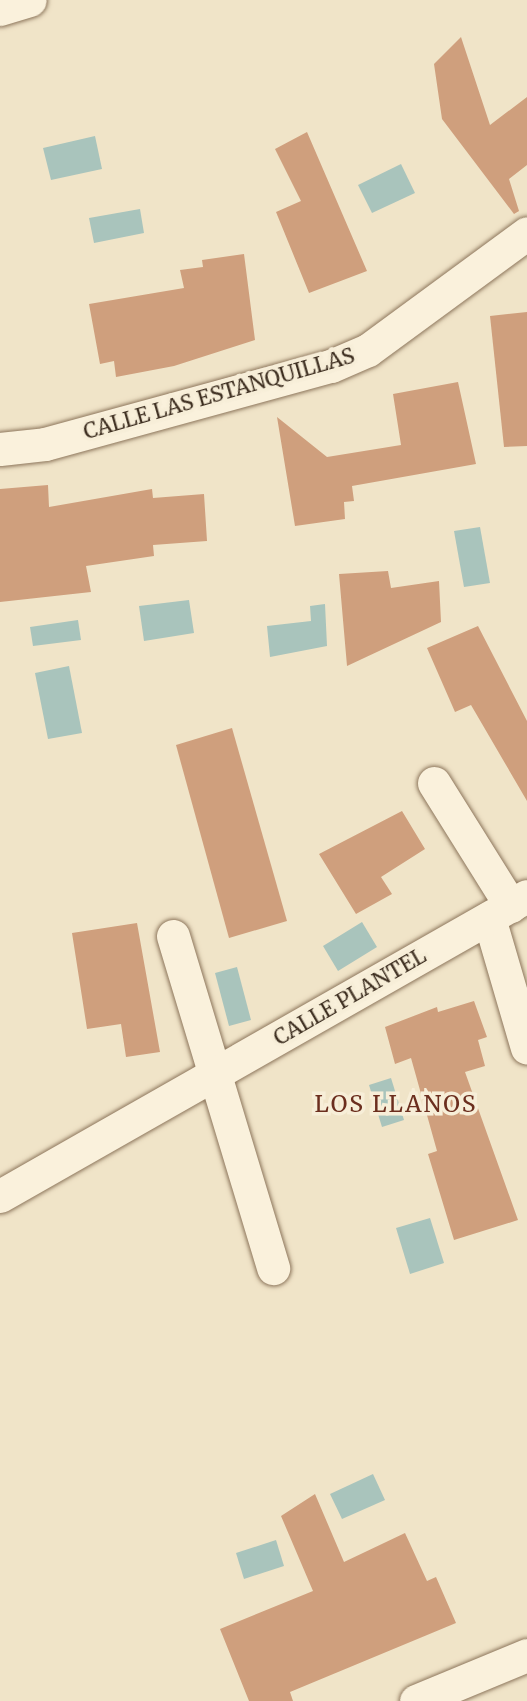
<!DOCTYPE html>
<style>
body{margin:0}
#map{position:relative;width:527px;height:1701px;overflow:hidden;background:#f0e4c8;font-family:Merriweather,serif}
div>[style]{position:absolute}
.water>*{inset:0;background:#a9c4bc}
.building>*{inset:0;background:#cf9f7d}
.roads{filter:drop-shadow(0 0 2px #8d765c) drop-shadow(0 0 2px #8d765c)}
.street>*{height:33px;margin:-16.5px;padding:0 16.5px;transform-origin:16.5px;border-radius:16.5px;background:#faf1dc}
span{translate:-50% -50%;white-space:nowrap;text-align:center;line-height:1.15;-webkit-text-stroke:7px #f7eed8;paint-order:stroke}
.street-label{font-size:21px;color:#3d2e20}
.neighbourhood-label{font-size:23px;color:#6b2e1e;letter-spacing:2px}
</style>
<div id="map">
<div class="water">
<i style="clip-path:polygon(95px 136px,102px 169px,51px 180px,43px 148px)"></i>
<i style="clip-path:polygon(401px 164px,415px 193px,372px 213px,358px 185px)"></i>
<i style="clip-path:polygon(140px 209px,144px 233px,94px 243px,89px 218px)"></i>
<i style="clip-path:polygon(480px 527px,490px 583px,464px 587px,454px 531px)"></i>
<i style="clip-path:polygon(189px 600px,194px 633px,144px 641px,139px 606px)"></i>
<i style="clip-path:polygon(325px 604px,327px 646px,270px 657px,267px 626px,311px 621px,310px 606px)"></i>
<i style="clip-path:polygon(78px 620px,81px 640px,33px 646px,30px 627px)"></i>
<i style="clip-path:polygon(69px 666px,82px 733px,48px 739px,35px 673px)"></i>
<i style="clip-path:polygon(362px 922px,377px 947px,338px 971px,323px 946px)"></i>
<i style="clip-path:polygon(237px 967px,251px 1020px,229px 1026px,215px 973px)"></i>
<i style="clip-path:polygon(391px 1078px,404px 1120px,382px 1127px,369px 1085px)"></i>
<i style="clip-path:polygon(430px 1218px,444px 1263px,410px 1274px,396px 1228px)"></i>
<i style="clip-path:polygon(373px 1474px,385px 1500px,342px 1519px,330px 1494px)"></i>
<i style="clip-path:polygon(276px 1540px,284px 1566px,244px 1579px,236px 1553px)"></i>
</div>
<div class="building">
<i style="clip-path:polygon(461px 37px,490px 125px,527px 97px,527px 165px,509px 179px,519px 211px,514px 214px,442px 119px,434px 64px)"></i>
<i style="clip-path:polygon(307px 132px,367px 271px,309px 293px,276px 212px,301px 201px,275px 149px)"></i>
<i style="clip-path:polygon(244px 254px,255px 340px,174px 366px,116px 377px,114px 361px,100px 364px,89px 304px,184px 288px,180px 270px,203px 267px,202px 260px)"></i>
<i style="clip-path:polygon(527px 312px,527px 446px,504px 447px,490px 316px)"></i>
<i style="clip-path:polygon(458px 382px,476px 464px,352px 486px,354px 501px,344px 502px,345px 519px,295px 526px,277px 417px,327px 457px,401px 445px,393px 394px)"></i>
<i style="clip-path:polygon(48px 485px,49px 507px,152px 489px,153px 498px,204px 494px,207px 541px,153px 545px,154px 556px,86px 566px,91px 592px,0 602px,0 489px)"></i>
<i style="clip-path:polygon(388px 571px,391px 588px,439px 581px,441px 622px,347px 666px,339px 574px)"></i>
<i style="clip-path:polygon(478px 626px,527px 721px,527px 801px,471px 705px,455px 712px,427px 648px)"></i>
<i style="clip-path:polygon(232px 728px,287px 921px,229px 938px,176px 745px)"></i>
<i style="clip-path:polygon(402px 811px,425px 849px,381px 877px,392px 894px,356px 914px,319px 854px)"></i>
<i style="clip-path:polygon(137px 923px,160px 1052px,126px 1057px,121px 1024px,87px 1029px,72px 933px)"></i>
<i style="clip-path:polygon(474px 1001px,487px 1037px,478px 1040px,485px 1066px,465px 1072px,518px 1220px,454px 1240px,428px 1154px,437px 1151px,411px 1058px,395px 1064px,385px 1027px,437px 1007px,438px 1012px)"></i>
<i style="clip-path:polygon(315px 1494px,344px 1562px,405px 1533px,427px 1581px,436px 1577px,456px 1623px,290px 1692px,293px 1701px,249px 1701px,220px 1629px,313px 1591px,281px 1516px)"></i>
</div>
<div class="roads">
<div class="street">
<i style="left:0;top:9px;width:31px;rotate:-17deg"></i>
<i style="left:0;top:449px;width:45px;rotate:-6.3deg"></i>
<i style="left:45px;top:444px;width:296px;rotate:-15.3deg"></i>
<i style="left:331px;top:366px;width:40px;rotate:-23.4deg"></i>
<i style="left:368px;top:350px;width:197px;rotate:-36.3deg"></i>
<i style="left:434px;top:783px;width:145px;rotate:58deg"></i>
<i style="left:489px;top:918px;width:135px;rotate:73.7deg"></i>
<i style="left:173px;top:936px;width:347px;rotate:73.2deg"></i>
<i style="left:0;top:1196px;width:606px;rotate:-29.65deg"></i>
<i style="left:416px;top:1701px;width:120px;rotate:-22.5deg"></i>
</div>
</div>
<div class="street-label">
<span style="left:219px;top:394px;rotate:-16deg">CALLE LAS ESTANQUILLAS</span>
<span style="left:350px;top:997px;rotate:-30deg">CALLE PLANTEL</span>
</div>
<div class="neighbourhood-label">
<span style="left:396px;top:1104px">LOS LLANOS</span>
</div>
</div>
